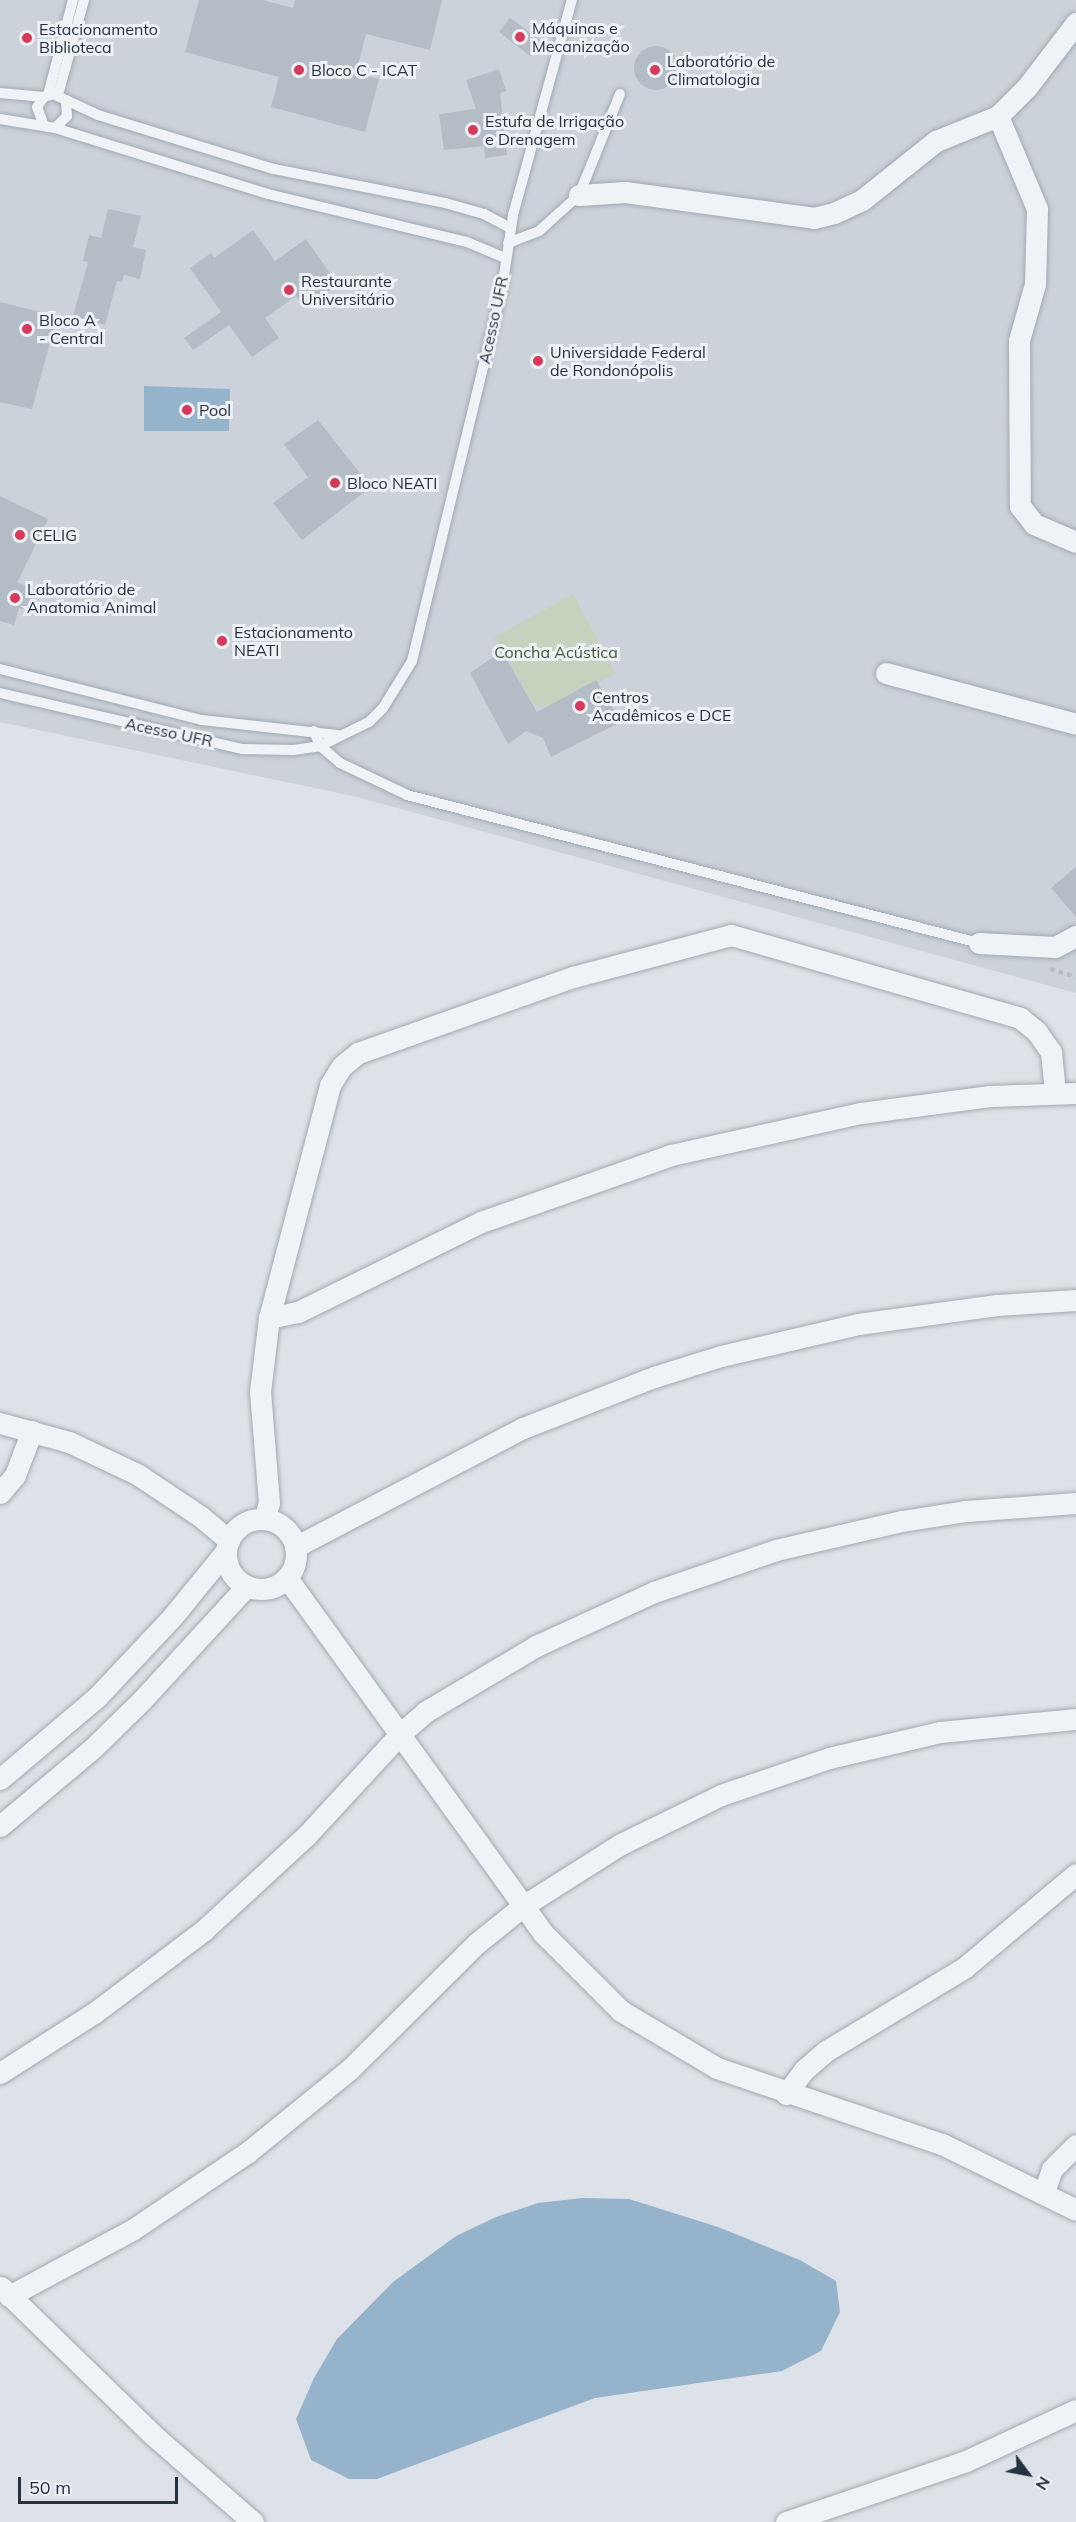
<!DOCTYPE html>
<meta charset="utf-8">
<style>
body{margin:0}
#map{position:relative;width:1076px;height:2522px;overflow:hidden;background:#dde2e8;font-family:Mulish,sans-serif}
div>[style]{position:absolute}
.built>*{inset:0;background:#cbd2da}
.green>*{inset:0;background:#c5d3be}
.water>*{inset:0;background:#95b3cb}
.building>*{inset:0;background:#b4bcc5}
.round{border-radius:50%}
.path>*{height:4px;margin-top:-2px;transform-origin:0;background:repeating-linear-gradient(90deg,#b7bdc3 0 4.5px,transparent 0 9px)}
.roads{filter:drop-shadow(0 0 2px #a2a9b2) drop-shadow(0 0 2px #a2a9b2)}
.service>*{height:10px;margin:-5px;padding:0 5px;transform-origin:5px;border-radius:5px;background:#f0f3f6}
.minor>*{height:21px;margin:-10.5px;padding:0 10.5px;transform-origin:10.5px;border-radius:10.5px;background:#f0f3f6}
.minor>.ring{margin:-10.5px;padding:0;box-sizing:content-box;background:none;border:21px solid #f0f3f6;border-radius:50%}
.dots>*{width:16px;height:16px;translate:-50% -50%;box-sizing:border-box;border:3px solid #edf1f6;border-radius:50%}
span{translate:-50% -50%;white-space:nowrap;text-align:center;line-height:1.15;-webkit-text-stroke:6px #edf1f6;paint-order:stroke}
.poi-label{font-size:16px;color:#263140}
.left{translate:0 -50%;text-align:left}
.street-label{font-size:16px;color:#263140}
.park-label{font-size:16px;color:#3d5c32}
.north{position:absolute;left:998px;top:2444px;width:60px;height:60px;-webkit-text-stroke:4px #edf1f6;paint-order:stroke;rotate:122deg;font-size:16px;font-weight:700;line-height:24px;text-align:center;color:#263140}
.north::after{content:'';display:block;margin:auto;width:21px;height:27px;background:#263140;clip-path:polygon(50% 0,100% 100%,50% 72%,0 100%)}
.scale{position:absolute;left:18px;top:2477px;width:160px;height:27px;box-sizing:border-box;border:3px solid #263140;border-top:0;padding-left:8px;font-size:18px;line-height:21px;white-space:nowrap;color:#263140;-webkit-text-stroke:4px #edf1f6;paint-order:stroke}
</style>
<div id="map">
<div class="built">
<i style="clip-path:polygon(0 0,1076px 0,1076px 993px,357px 797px,0 722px)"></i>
</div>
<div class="green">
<i style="clip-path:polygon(573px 594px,616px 674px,598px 683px,596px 680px,544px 708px,533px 704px,494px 637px)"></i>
</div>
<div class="water">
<i style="clip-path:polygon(144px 386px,230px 389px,229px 431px,144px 431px)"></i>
<i style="clip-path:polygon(583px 2198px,629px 2199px,718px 2227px,800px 2260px,836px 2281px,840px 2312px,821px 2351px,782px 2371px,595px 2398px,377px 2479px,349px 2479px,311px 2460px,296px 2419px,314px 2378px,337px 2339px,393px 2282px,456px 2236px,496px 2217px,538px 2203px)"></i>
</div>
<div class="building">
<i style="clip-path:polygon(199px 0,263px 0,293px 8px,295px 0,442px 0,430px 50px,366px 34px,356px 73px,379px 79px,365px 132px,271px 107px,279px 77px,185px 52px)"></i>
<i style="clip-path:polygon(510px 18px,542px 41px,530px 56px,499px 32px)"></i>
<i class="round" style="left:634px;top:46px;width:44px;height:44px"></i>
<i style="clip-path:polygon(499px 69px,506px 91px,500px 93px,507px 155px,485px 158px,484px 146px,444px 150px,439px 114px,476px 109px,466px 80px)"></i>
<i style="clip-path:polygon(108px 209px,141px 216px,133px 247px,146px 250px,140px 279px,124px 275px,122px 282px,117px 281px,105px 325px,73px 316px,88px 262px,83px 261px,89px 235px,101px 238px)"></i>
<i style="clip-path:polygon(253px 230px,275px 261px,306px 239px,338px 285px,305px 308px,296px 296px,265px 318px,279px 338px,252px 357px,229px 325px,193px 350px,184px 338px,221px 312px,190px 268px,211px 253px,214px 258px)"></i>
<i style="clip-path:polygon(0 302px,57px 316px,32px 409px,0 402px)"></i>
<i style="clip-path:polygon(318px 420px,371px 487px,302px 540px,273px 503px,308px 477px,284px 444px)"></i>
<i style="clip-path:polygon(0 496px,48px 519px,17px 583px,34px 588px,28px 610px,19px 608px,14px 625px,0 621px)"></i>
<i style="clip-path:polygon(502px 651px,537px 712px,596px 680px,621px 722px,551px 757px,543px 738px,526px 731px,508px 744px,470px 673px)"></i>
<i style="clip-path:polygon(1076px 867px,1076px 917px,1051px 888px)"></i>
</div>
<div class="path">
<i style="left:1050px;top:969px;width:27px;rotate:17deg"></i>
</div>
<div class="roads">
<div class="service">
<i style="left:0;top:93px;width:44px;rotate:5.2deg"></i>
<i style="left:48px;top:95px;width:98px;rotate:-75.3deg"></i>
<i style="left:58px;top:95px;width:98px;rotate:-74.7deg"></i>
<i style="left:0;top:119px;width:56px;rotate:9.3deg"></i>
<i style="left:55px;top:128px;width:223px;rotate:17.2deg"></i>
<i style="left:268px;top:194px;width:205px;rotate:13.6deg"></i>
<i style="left:467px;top:242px;width:41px;rotate:22.8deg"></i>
<i style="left:44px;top:126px;width:20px;rotate:-110deg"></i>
<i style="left:37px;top:107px;width:12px;rotate:-55deg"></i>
<i style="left:44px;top:97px;width:9px;rotate:-18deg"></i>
<i style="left:53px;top:94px;width:50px;rotate:25deg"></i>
<i style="left:98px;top:115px;width:184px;rotate:17.1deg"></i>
<i style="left:274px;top:169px;width:174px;rotate:11.2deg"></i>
<i style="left:445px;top:203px;width:41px;rotate:15.8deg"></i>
<i style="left:484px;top:214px;width:30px;rotate:28deg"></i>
<i style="left:55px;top:128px;width:17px;rotate:-45deg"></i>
<i style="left:67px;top:116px;width:14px;rotate:-94deg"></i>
<i style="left:508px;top:243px;width:33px;rotate:-21deg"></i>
<i style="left:539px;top:231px;width:54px;rotate:-42deg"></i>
<i style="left:579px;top:195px;width:109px;rotate:-67.9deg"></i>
<i style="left:0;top:669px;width:208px;rotate:14.2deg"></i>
<i style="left:202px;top:720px;width:136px;rotate:6.3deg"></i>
<i style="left:0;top:693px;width:249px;rotate:13deg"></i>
<i style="left:243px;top:749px;width:50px;rotate:1.1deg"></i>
<i style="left:293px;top:750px;width:27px;rotate:-8deg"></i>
<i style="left:320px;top:746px;width:55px;rotate:-26.1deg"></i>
<i style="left:369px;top:722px;width:20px;rotate:-45deg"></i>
<i style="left:383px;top:708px;width:55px;rotate:-58.3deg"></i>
<i style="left:412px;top:661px;width:383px;rotate:-76.4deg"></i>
<i style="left:502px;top:289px;width:75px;rotate:-81.5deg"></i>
<i style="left:513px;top:215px;width:223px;rotate:-74.7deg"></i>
<i style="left:314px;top:731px;width:16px;rotate:68deg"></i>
<i style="left:320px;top:746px;width:26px;rotate:40deg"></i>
<i style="left:340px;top:763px;width:74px;rotate:25.5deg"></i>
<i style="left:407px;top:795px;width:591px;rotate:14.51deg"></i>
</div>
<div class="minor">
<i style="left:998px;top:116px;width:101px;rotate:67.2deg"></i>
<i style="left:1037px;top:209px;width:75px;rotate:91.5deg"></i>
<i style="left:1035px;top:284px;width:58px;rotate:105.9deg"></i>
<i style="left:1019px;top:340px;width:166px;rotate:89.7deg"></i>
<i style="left:1020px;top:506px;width:23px;rotate:52deg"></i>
<i style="left:1034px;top:524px;width:46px;rotate:23.2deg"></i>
<i style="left:579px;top:195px;width:46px;rotate:-3.7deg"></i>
<i style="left:625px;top:192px;width:191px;rotate:7.8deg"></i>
<i style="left:814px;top:218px;width:21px;rotate:-14deg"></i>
<i style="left:834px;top:213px;width:31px;rotate:-25deg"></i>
<i style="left:862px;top:200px;width:95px;rotate:-38.6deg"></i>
<i style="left:936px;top:141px;width:67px;rotate:-22deg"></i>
<i style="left:998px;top:116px;width:41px;rotate:-45deg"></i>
<i style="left:1027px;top:87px;width:81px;rotate:-52.6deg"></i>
<i style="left:886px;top:673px;width:197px;rotate:15deg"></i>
<i style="left:979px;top:943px;width:76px;rotate:3deg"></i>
<i style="left:1055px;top:947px;width:24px;rotate:-28deg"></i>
<i style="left:269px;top:1318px;width:30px;rotate:-12deg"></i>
<i style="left:298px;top:1312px;width:204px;rotate:-26.2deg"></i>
<i style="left:481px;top:1222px;width:201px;rotate:-19.4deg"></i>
<i style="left:671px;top:1155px;width:195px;rotate:-12.5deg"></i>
<i style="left:861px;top:1113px;width:130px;rotate:-7.5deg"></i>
<i style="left:990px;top:1096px;width:86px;rotate:-2deg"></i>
<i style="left:0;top:1423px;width:72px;rotate:15.4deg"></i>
<i style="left:69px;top:1442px;width:75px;rotate:25.2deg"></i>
<i style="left:137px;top:1474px;width:76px;rotate:33.7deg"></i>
<i style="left:200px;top:1516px;width:38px;rotate:40deg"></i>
<i style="left:0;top:1493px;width:23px;rotate:-50deg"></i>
<i style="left:15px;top:1475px;width:47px;rotate:-68.9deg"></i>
<i style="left:264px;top:1519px;width:17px;rotate:-73deg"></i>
<i style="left:269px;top:1503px;width:111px;rotate:-94.6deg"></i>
<i style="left:260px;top:1392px;width:75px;rotate:-83.1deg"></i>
<i style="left:269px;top:1318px;width:241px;rotate:-75.3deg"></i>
<i style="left:330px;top:1085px;width:22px;rotate:-58deg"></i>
<i style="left:342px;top:1066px;width:21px;rotate:-39deg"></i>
<i style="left:358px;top:1053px;width:228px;rotate:-19.5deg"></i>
<i style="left:573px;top:977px;width:163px;rotate:-14.9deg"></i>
<i style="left:731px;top:935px;width:301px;rotate:16deg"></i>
<i style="left:1020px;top:1018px;width:22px;rotate:39deg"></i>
<i style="left:1037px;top:1032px;width:24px;rotate:55deg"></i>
<i style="left:1051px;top:1052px;width:41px;rotate:84.4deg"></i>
<i class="ring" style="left:226px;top:1519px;width:49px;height:49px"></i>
<i style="left:295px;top:1547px;width:257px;rotate:-27.6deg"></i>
<i style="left:523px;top:1428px;width:141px;rotate:-21.3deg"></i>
<i style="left:654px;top:1377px;width:70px;rotate:-17.4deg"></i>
<i style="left:721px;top:1356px;width:141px;rotate:-13.1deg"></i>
<i style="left:858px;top:1324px;width:140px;rotate:-7.8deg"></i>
<i style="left:997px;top:1305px;width:79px;rotate:-3.6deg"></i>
<i style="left:287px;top:1578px;width:439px;rotate:54.2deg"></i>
<i style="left:544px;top:1934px;width:109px;rotate:45deg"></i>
<i style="left:621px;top:2011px;width:112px;rotate:30.7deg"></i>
<i style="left:717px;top:2068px;width:237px;rotate:18.7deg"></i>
<i style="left:942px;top:2144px;width:149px;rotate:26.2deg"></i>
<i style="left:0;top:1779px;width:127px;rotate:-40.2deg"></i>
<i style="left:97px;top:1697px;width:111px;rotate:-46.8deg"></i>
<i style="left:173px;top:1616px;width:84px;rotate:-50.8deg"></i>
<i style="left:0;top:1826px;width:121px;rotate:-40deg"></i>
<i style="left:93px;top:1748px;width:69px;rotate:-44.4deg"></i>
<i style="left:142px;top:1700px;width:155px;rotate:-47.4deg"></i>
<i style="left:0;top:2073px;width:112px;rotate:-32.6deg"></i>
<i style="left:94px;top:2013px;width:138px;rotate:-37deg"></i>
<i style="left:204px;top:1930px;width:139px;rotate:-42.7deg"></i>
<i style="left:306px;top:1836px;width:139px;rotate:-47.3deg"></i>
<i style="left:400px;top:1734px;width:33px;rotate:-41deg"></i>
<i style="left:425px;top:1712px;width:129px;rotate:-30.7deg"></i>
<i style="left:536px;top:1646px;width:130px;rotate:-24.6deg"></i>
<i style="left:654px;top:1592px;width:129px;rotate:-19deg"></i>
<i style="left:776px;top:1550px;width:129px;rotate:-13deg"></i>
<i style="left:902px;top:1521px;width:65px;rotate:-8.9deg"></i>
<i style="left:966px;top:1511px;width:110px;rotate:-4.2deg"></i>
<i style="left:786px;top:2094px;width:30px;rotate:-53deg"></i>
<i style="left:804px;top:2070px;width:29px;rotate:-41deg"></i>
<i style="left:826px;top:2051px;width:161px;rotate:-31deg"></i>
<i style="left:964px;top:1968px;width:146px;rotate:-40deg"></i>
<i style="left:1044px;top:2192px;width:24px;rotate:-71deg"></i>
<i style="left:1052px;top:2169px;width:34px;rotate:-45deg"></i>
<i style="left:1px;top:2287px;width:211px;rotate:44.2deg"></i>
<i style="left:152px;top:2434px;width:134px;rotate:41.1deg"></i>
<i style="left:9px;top:2296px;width:140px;rotate:-28.2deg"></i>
<i style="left:132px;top:2230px;width:140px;rotate:-33.9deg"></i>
<i style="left:248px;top:2152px;width:130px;rotate:-39.1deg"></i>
<i style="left:349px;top:2070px;width:180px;rotate:-44.8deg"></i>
<i style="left:477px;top:1943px;width:59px;rotate:-38.8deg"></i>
<i style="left:523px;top:1906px;width:114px;rotate:-32.4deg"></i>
<i style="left:619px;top:1845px;width:114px;rotate:-26.1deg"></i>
<i style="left:721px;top:1795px;width:114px;rotate:-18.9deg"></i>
<i style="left:829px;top:1758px;width:114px;rotate:-13.2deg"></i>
<i style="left:940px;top:1732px;width:137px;rotate:-5.5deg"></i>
<i style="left:786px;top:2522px;width:190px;rotate:-18.7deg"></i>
<i style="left:966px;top:2461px;width:121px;rotate:-24.9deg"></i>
</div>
</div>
<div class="dots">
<i style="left:520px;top:37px;background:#d7395b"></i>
<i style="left:27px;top:38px;background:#d7395b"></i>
<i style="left:299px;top:70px;background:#d7395b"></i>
<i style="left:655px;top:70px;background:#d7395b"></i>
<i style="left:473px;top:130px;background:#d7395b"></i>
<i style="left:289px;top:290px;background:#d7395b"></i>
<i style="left:27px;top:329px;background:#d7395b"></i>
<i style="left:538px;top:361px;background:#d7395b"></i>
<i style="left:187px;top:410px;background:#d7395b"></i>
<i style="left:335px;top:483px;background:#d7395b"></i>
<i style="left:20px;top:535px;background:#d7395b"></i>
<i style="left:15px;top:598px;background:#d7395b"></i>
<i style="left:222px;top:641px;background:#d7395b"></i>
<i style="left:580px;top:706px;background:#d7395b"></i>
</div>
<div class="poi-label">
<span class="left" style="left:532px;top:37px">Máquinas e<br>Mecanização</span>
<span class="left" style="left:39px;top:38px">Estacionamento<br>Biblioteca</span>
<span class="left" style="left:667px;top:70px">Laboratório de<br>Climatologia</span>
<span class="left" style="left:311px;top:70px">Bloco C - ICAT</span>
<span class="left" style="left:485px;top:130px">Estufa de Irrigação<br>e Drenagem</span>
<span class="left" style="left:301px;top:290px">Restaurante<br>Universitário</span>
<span class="left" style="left:39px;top:329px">Bloco A<br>- Central</span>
<span class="left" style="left:550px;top:361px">Universidade Federal<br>de Rondonópolis</span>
<span class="left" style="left:199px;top:410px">Pool</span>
<span class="left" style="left:347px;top:483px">Bloco NEATI</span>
<span class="left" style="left:32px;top:535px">CELIG</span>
<span class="left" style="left:27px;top:598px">Laboratório de<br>Anatomia Animal</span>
<span class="left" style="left:234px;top:641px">Estacionamento<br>NEATI</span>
<span class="left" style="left:592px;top:706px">Centros<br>Acadêmicos e DCE</span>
</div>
<div class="street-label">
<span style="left:493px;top:320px;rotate:-78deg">Acesso UFR</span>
<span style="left:169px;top:732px;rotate:12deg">Acesso UFR</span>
</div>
<div class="park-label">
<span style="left:556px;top:652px">Concha Acústica</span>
</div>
<div class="north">N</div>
<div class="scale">50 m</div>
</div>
